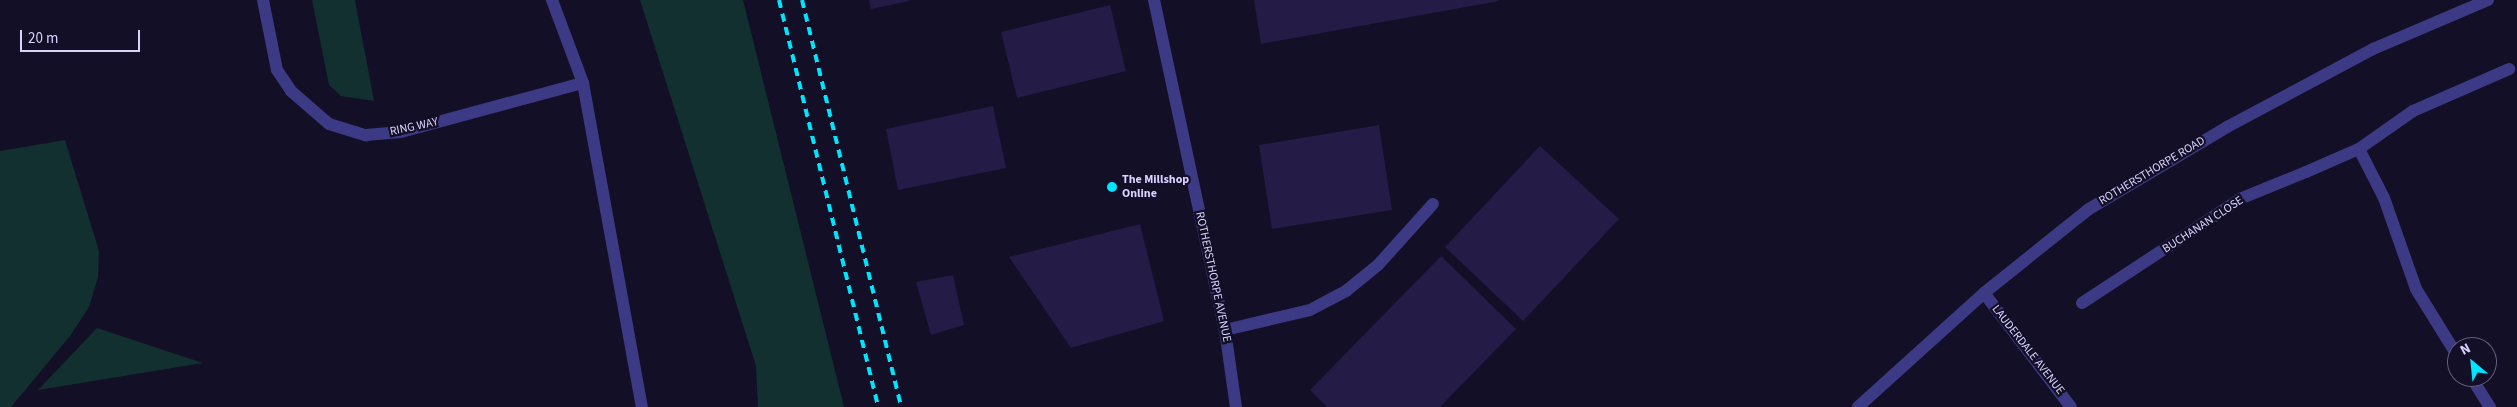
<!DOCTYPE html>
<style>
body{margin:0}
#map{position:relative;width:2517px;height:407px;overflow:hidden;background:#130f26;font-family:"Source Sans 3",sans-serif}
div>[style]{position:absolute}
.green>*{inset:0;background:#12302f}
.building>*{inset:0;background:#241b47}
.service>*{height:12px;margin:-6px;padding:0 6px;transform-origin:6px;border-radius:6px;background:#3d3a85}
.minor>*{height:12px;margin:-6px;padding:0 6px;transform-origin:6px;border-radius:6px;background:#3d3a85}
.tertiary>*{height:12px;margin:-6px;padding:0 6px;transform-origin:6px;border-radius:6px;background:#3d3a85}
.rail>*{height:4px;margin-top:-2px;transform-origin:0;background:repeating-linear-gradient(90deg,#00e5ff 0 8px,transparent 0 14px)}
.dots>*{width:14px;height:14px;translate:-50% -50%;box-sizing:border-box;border:2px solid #130f26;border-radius:50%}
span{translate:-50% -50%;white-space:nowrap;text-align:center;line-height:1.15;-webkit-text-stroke:4.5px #130f26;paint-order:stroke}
.street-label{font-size:12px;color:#d9d4ff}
.poi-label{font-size:12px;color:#d9d4ff;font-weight:700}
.left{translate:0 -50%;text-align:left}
.north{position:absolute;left:2447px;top:337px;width:50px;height:50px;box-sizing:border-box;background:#130f26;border:1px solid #625e7d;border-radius:50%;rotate:332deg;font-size:14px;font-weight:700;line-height:20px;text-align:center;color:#d9d4ff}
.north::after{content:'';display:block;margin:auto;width:18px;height:22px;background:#00e5ff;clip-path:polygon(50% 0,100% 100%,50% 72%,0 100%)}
.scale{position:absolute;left:20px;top:30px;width:120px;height:22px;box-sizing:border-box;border:2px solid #d9d4ff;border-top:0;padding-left:6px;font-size:15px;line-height:18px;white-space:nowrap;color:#d9d4ff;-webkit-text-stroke:4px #130f26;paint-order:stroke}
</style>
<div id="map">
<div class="green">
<i style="clip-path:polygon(312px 0,355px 0,374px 101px,341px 96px,329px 85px)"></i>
<i style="clip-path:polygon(640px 0,743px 0,844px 407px,758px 407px,756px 366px)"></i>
<i style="clip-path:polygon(65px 140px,99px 251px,98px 277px,89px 307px,70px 336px,11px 407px,0 407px,0 151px)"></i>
<i style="clip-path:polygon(97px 328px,203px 363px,38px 390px)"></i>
</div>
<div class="building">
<i style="clip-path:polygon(869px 0,909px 0,909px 1px,871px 9px)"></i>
<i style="clip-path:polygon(1254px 0,1498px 0,1499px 1px,1261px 44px)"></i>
<i style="clip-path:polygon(1110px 5px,1126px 71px,1017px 98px,1001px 32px)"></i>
<i style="clip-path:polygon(993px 106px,1006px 168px,898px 190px,886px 129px)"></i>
<i style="clip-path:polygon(1379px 125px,1392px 210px,1272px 229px,1259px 145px)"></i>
<i style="clip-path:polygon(1540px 146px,1619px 219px,1523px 321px,1445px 247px)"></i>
<i style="clip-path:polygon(1140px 224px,1164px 321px,1071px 348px,1009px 257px)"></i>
<i style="clip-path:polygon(1441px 256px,1516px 329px,1440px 407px,1327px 407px,1310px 390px)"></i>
<i style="clip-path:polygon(953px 275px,964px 325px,931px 335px,916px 282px)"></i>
</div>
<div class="service">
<i style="left:2413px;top:111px;width:105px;rotate:-23.6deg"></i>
<i style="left:2082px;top:303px;width:191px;rotate:-33.3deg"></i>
<i style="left:2242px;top:198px;width:69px;rotate:-22.1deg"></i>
<i style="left:1225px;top:330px;width:87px;rotate:-13.2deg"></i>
<i style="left:1310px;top:310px;width:41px;rotate:-27.8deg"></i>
<i style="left:1346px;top:291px;width:41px;rotate:-39.1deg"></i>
<i style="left:1378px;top:265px;width:82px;rotate:-48deg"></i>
</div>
<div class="minor">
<i style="left:263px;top:0;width:71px;rotate:78.7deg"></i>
<i style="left:277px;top:70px;width:25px;rotate:56deg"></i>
<i style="left:291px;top:91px;width:50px;rotate:41deg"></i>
<i style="left:329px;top:124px;width:39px;rotate:17deg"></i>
<i style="left:366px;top:135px;width:35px;rotate:-5deg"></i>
<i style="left:401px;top:132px;width:188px;rotate:-15.1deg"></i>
<i style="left:552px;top:0;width:89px;rotate:69.5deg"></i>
<i style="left:583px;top:83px;width:329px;rotate:79.7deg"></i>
<i style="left:1154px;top:0;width:338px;rotate:77.9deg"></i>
<i style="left:1225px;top:330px;width:78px;rotate:81.9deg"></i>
<i style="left:2413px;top:111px;width:66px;rotate:144.9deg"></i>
<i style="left:2359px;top:149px;width:55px;rotate:63deg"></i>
<i style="left:2384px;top:198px;width:96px;rotate:70.6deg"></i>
<i style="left:2416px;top:289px;width:78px;rotate:58.2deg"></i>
<i style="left:2306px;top:172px;width:58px;rotate:-23.5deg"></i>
<i style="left:1984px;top:293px;width:143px;rotate:52.7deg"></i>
<i style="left:2471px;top:377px;width:36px;rotate:58deg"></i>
</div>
<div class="tertiary">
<i style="left:1858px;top:407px;width:170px;rotate:-42.1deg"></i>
<i style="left:1984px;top:293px;width:134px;rotate:-38.7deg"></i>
<i style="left:2089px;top:209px;width:161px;rotate:-30.7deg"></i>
<i style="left:2227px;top:127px;width:166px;rotate:-28.1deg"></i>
<i style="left:2373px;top:49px;width:125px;rotate:-23.1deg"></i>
</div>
<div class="rail">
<i style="left:779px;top:0;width:419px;rotate:76.3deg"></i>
<i style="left:802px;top:0;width:419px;rotate:76.3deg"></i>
</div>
<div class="dots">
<i style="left:1112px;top:187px;background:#00e5ff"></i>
</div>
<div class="street-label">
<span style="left:414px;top:127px;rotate:-12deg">RING WAY</span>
<span style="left:2152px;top:171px;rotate:-31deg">ROTHERSTHORPE ROAD</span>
<span style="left:2203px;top:225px;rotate:-33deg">BUCHANAN CLOSE</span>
<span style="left:1213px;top:277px;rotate:78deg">ROTHERSTHORPE AVENUE</span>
<span style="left:2028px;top:350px;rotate:52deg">LAUDERDALE AVENUE</span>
</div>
<div class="poi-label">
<span class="left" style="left:1122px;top:187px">The Millshop<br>Online</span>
</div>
<div class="north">N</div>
<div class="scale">20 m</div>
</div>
